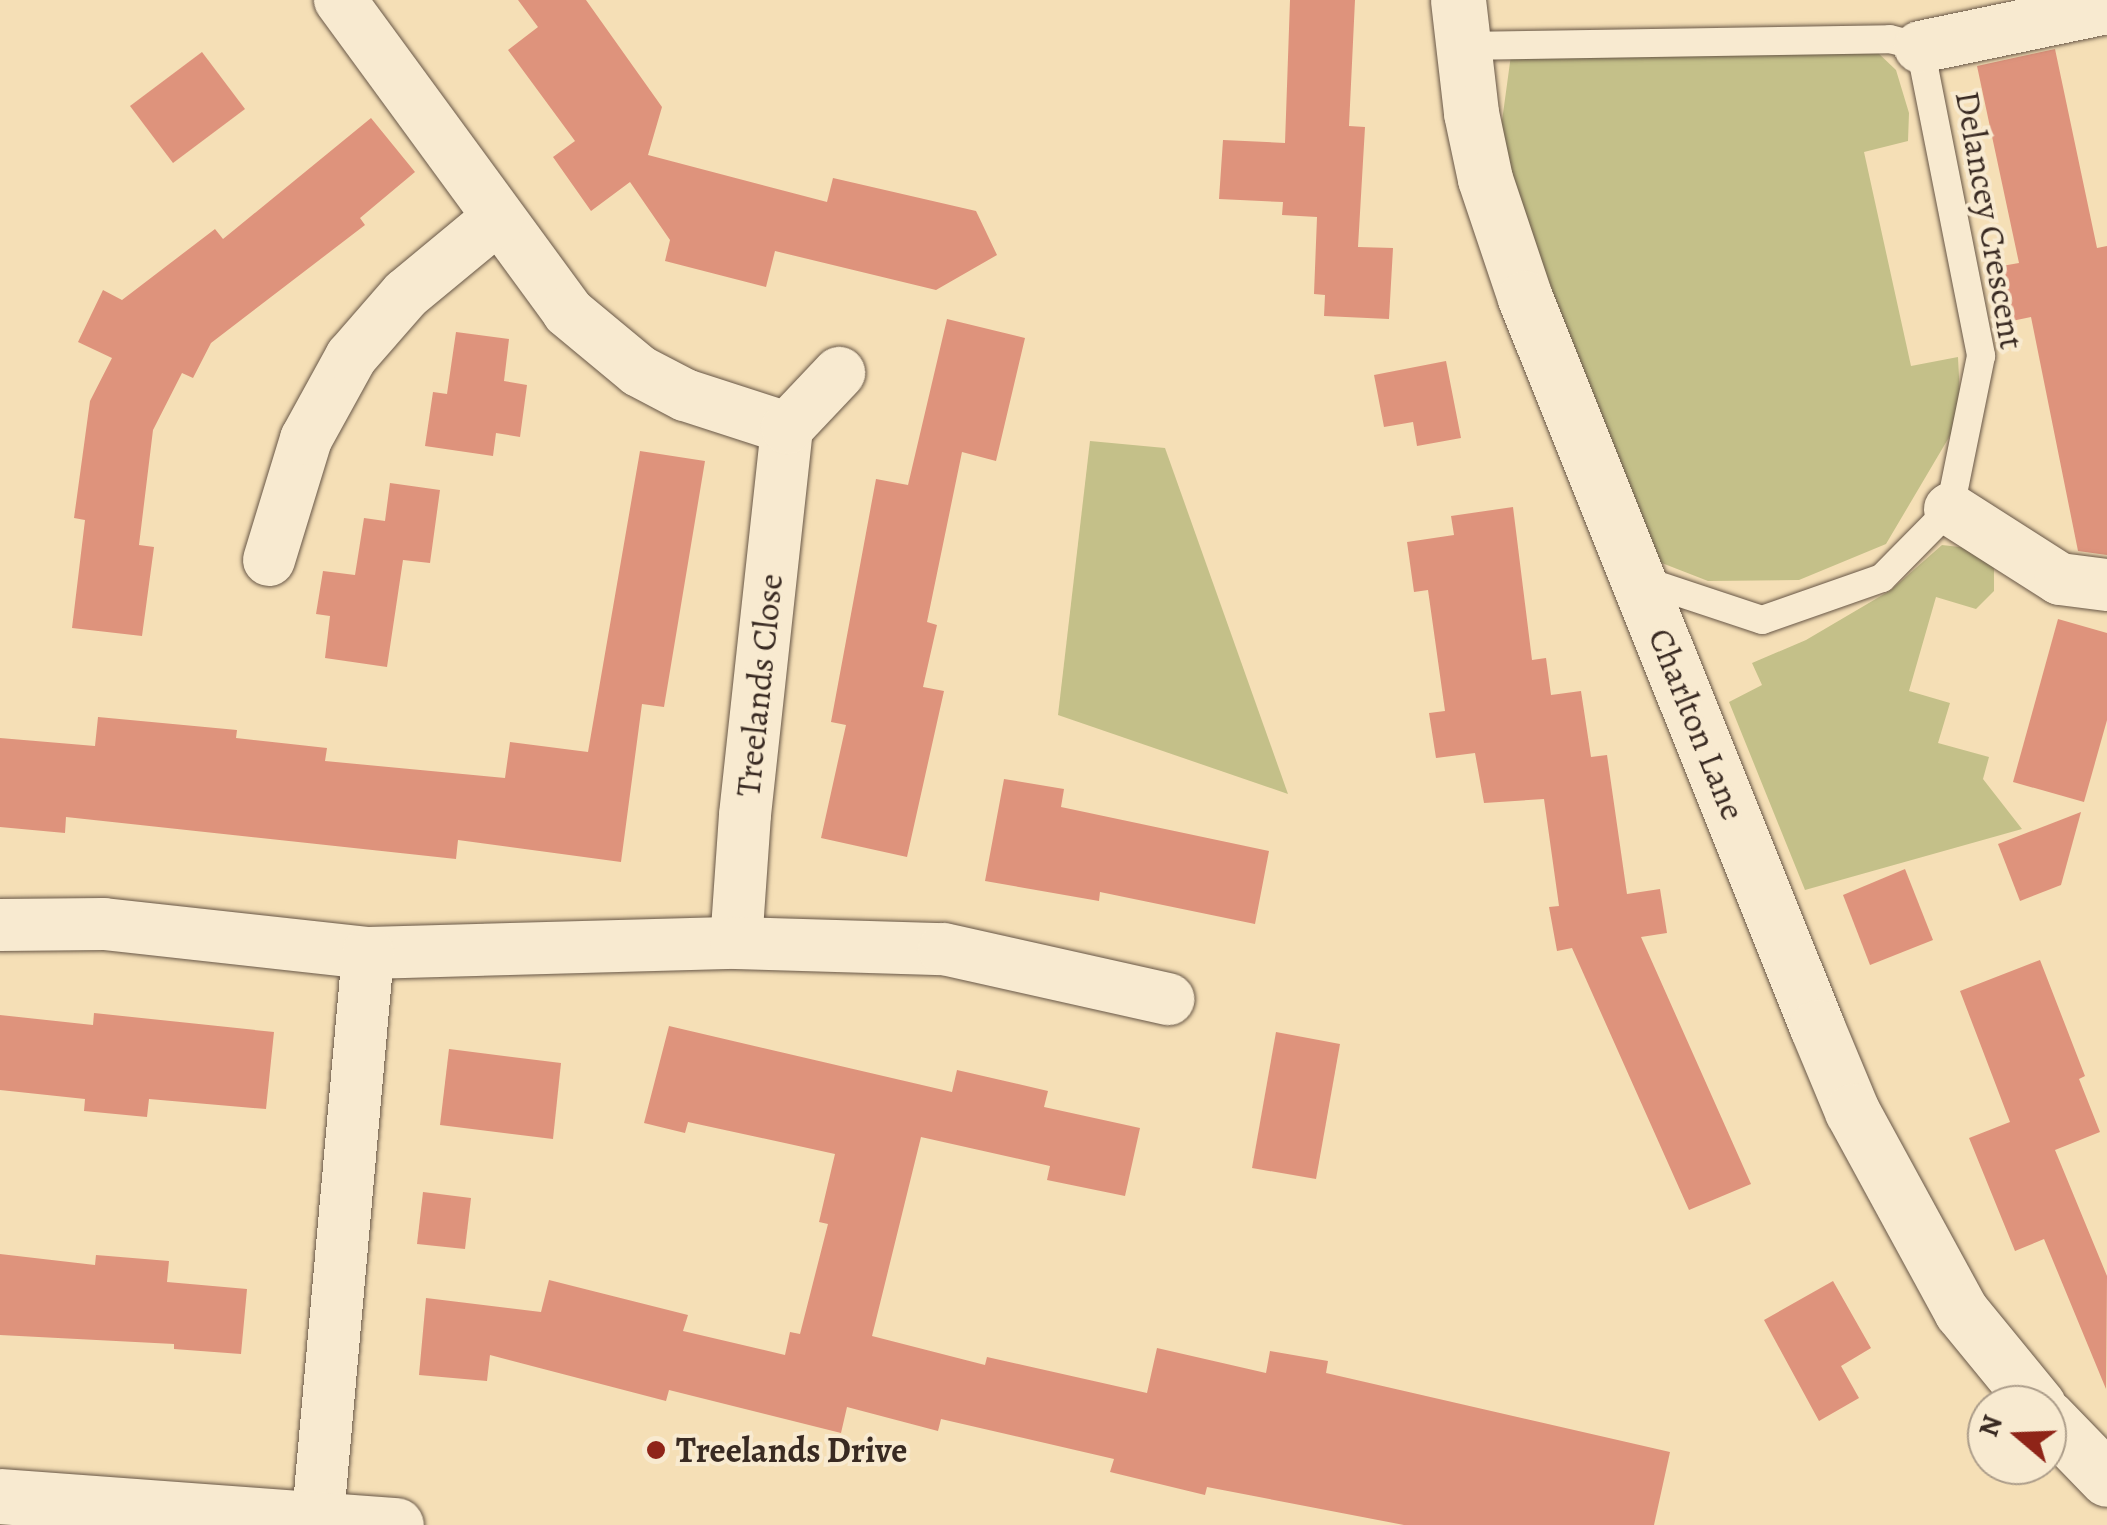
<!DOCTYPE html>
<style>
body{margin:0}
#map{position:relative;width:2107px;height:1525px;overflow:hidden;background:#f5dfb6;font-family:Alegreya,serif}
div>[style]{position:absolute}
.green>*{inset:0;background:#c4c089}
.building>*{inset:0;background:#de937c}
.roads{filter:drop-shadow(0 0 2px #685747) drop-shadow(0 0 2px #685747)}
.service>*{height:28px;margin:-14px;padding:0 14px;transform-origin:14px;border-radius:14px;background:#f8ead0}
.minor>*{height:52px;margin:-26px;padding:0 26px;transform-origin:26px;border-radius:26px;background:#f8ead0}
.tertiary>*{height:55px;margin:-27.5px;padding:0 27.5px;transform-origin:27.5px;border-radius:27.5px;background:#f8ead0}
.dots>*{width:28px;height:28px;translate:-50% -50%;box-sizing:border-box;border:5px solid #f8ead0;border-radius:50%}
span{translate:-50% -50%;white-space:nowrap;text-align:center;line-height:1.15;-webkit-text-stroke:8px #f8ead0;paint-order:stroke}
.street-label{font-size:35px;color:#392a22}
.poi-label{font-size:35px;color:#392a22;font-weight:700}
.left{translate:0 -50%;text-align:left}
.north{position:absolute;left:1967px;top:1385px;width:100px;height:100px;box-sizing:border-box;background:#f8ead0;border:2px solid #ac9d8a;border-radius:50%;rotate:289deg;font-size:28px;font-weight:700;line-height:40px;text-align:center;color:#392a22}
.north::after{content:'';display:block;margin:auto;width:35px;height:45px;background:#8f2418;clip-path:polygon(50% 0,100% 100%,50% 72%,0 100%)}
</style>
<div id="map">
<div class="green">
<i style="clip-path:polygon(1876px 51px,1896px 70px,1909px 113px,1908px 141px,1864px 152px,1911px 366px,1958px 357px,1961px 417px,1886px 544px,1799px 580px,1708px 581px,1649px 558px,1496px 165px,1511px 55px)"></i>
<i style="clip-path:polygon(1090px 441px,1165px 448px,1288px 794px,1058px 715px)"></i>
<i style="clip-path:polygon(1942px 545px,1994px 551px,1994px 591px,1976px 609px,1936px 597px,1909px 691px,1950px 703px,1938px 743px,1989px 757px,1983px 779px,2022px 829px,1805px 890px,1729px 702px,1762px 685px,1752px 663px,1806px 640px,1891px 590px)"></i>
</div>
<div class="building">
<i style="clip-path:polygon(518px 0,586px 0,662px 107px,648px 155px,827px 202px,833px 178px,976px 211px,997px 255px,936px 290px,775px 251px,766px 287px,665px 261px,670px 240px,630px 182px,591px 211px,553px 157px,575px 141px,508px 50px,538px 27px)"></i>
<i style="clip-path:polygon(1290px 0,1355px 0,1349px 126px,1365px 127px,1358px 247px,1393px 248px,1389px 319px,1324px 316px,1325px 295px,1314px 294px,1317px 217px,1282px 215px,1283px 202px,1219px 199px,1223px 140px,1285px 143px)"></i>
<i style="clip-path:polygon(2055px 49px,2097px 248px,2107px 246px,2107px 555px,2078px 551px,2031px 317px,2007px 322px,1996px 267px,2019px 263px,1977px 66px)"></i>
<i style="clip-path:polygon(202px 52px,245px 109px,173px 163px,130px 106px)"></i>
<i style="clip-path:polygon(371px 118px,415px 172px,360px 218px,365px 225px,211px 343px,193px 378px,182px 373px,153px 430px,139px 545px,154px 547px,142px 636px,72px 628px,85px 520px,74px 518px,90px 401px,112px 358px,78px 342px,103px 290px,122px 300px,215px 229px,223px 239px)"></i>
<i style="clip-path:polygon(947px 319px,1025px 338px,996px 461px,962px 452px,927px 622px,937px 625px,923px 687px,944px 691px,907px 857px,821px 838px,846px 725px,831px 722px,876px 479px,908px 485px)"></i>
<i style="clip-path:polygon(456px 332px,509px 339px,504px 381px,527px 385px,520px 437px,496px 433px,493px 456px,425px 446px,433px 392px,447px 394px)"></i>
<i style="clip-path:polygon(1446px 361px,1461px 438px,1417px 446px,1413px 422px,1384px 427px,1374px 375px)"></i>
<i style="clip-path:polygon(640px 451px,705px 461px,664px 707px,642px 704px,621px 862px,458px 840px,456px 859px,66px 817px,65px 833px,0 827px,0 738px,95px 746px,98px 717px,237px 730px,236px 738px,327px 748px,325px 761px,505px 778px,510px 742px,588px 752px)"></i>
<i style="clip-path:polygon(390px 483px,440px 490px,430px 563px,403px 560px,387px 667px,325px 658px,330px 616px,316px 614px,323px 571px,355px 575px,364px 518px,385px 521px)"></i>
<i style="clip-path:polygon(1513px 507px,1532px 660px,1546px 658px,1551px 695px,1581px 691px,1591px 757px,1607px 755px,1627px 894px,1660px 889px,1667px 933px,1641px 937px,1751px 1184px,1689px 1210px,1572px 948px,1557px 951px,1549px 907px,1559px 906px,1544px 799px,1484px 803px,1475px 753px,1436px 758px,1429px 713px,1445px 711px,1428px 590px,1414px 592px,1407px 542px,1454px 535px,1451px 516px)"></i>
<i style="clip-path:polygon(2058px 619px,2107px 633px,2107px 720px,2084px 802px,2013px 782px)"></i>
<i style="clip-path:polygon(1004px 779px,1064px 789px,1061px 807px,1269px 851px,1255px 924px,1100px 892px,1099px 901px,985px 881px)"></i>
<i style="clip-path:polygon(2081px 812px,2061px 885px,2020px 901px,1998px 844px)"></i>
<i style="clip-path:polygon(1905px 869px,1933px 940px,1870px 965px,1843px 895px)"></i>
<i style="clip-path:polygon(2040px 960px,2085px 1076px,2079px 1079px,2100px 1132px,2055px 1150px,2107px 1276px,2106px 1389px,2044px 1239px,2015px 1251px,1969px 1138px,2010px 1122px,1960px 991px)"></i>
<i style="clip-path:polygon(94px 1013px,274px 1032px,266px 1109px,149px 1099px,147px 1117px,84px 1111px,85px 1099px,0 1090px,0 1015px,93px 1025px)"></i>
<i style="clip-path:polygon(669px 1026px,952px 1092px,957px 1070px,1048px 1091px,1044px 1107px,1140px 1128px,1125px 1196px,1047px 1180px,1050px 1166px,921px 1137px,872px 1336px,985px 1365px,987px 1357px,1147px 1393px,1157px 1348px,1266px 1373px,1270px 1351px,1328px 1361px,1326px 1373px,1670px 1452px,1654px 1525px,1404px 1525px,1207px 1487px,1205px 1495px,1110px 1472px,1114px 1459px,941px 1419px,938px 1431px,847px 1407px,841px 1433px,669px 1390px,666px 1401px,490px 1355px,487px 1381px,419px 1375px,426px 1298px,541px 1312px,549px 1280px,688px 1315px,683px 1331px,785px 1355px,790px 1332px,800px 1334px,828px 1224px,819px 1222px,835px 1154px,688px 1122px,685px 1133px,644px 1123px)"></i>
<i style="clip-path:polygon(1276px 1032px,1340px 1044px,1316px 1179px,1252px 1168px)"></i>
<i style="clip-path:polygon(449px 1049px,561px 1063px,553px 1139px,440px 1125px)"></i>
<i style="clip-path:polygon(423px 1192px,471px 1198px,465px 1249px,417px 1244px)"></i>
<i style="clip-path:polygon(0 1254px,95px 1265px,96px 1255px,169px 1261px,167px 1282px,247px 1289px,241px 1354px,174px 1349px,174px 1344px,0 1335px)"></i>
<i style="clip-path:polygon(1833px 1281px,1871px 1348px,1841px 1366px,1859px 1398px,1819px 1421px,1764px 1320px)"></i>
</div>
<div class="roads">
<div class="service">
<i style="left:1463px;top:46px;width:427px;rotate:-0.9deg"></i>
<i style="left:1890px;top:39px;width:31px;rotate:15deg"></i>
<i style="left:1920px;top:47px;width:315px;rotate:78.8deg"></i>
<i style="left:1981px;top:356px;width:156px;rotate:101.5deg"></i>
<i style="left:1950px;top:509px;width:97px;rotate:134.6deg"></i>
<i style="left:1882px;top:578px;width:127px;rotate:160.7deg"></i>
<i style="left:1762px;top:620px;width:130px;rotate:-161.6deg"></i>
</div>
<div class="minor">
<i style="left:340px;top:0;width:386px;rotate:53.8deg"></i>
<i style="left:568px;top:312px;width:92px;rotate:39.7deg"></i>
<i style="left:639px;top:371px;width:52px;rotate:27.6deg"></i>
<i style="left:685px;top:395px;width:107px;rotate:17.9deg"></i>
<i style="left:787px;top:428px;width:389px;rotate:96.2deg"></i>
<i style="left:745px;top:815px;width:128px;rotate:94deg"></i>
<i style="left:1920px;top:47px;width:191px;rotate:-11.8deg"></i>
<i style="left:787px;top:428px;width:76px;rotate:-46.6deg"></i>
<i style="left:1950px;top:509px;width:130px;rotate:32.5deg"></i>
<i style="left:2060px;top:579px;width:47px;rotate:7.3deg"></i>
<i style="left:269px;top:560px;width:127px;rotate:-73deg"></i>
<i style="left:306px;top:439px;width:94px;rotate:-61.2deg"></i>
<i style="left:351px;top:357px;width:84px;rotate:-48.9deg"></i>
<i style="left:406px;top:294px;width:119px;rotate:-39.6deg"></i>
<i style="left:0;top:925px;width:104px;rotate:-0.6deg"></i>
<i style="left:104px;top:924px;width:266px;rotate:6.3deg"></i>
<i style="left:368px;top:953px;width:368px;rotate:-1.6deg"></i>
<i style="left:736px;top:943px;width:208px;rotate:1.7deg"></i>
<i style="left:944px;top:949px;width:230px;rotate:12.6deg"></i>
<i style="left:318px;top:1516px;width:565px;rotate:-84.92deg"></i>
</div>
<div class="tertiary">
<i style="left:1458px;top:0;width:114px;rotate:83.4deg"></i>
<i style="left:1471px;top:113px;width:67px;rotate:78deg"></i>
<i style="left:1485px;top:179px;width:126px;rotate:71.4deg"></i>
<i style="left:1525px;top:298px;width:785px;rotate:68.17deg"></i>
<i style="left:1817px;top:1027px;width:91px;rotate:67.4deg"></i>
<i style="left:1852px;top:1111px;width:228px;rotate:61.4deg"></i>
<i style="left:1961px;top:1311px;width:122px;rotate:50.7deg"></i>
<i style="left:2047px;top:1417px;width:86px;rotate:45.9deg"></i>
<i style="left:0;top:1496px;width:397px;rotate:4.2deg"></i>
</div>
</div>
<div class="dots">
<i style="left:656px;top:1450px;background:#8f2418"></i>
</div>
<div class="street-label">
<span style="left:1990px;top:220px;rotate:80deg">Delancey Crescent</span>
<span style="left:759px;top:685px;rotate:-84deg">Treelands Close</span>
<span style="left:1697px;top:724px;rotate:68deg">Charlton Lane</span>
</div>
<div class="poi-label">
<span class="left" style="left:676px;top:1450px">Treelands Drive</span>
</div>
<div class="north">N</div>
</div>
